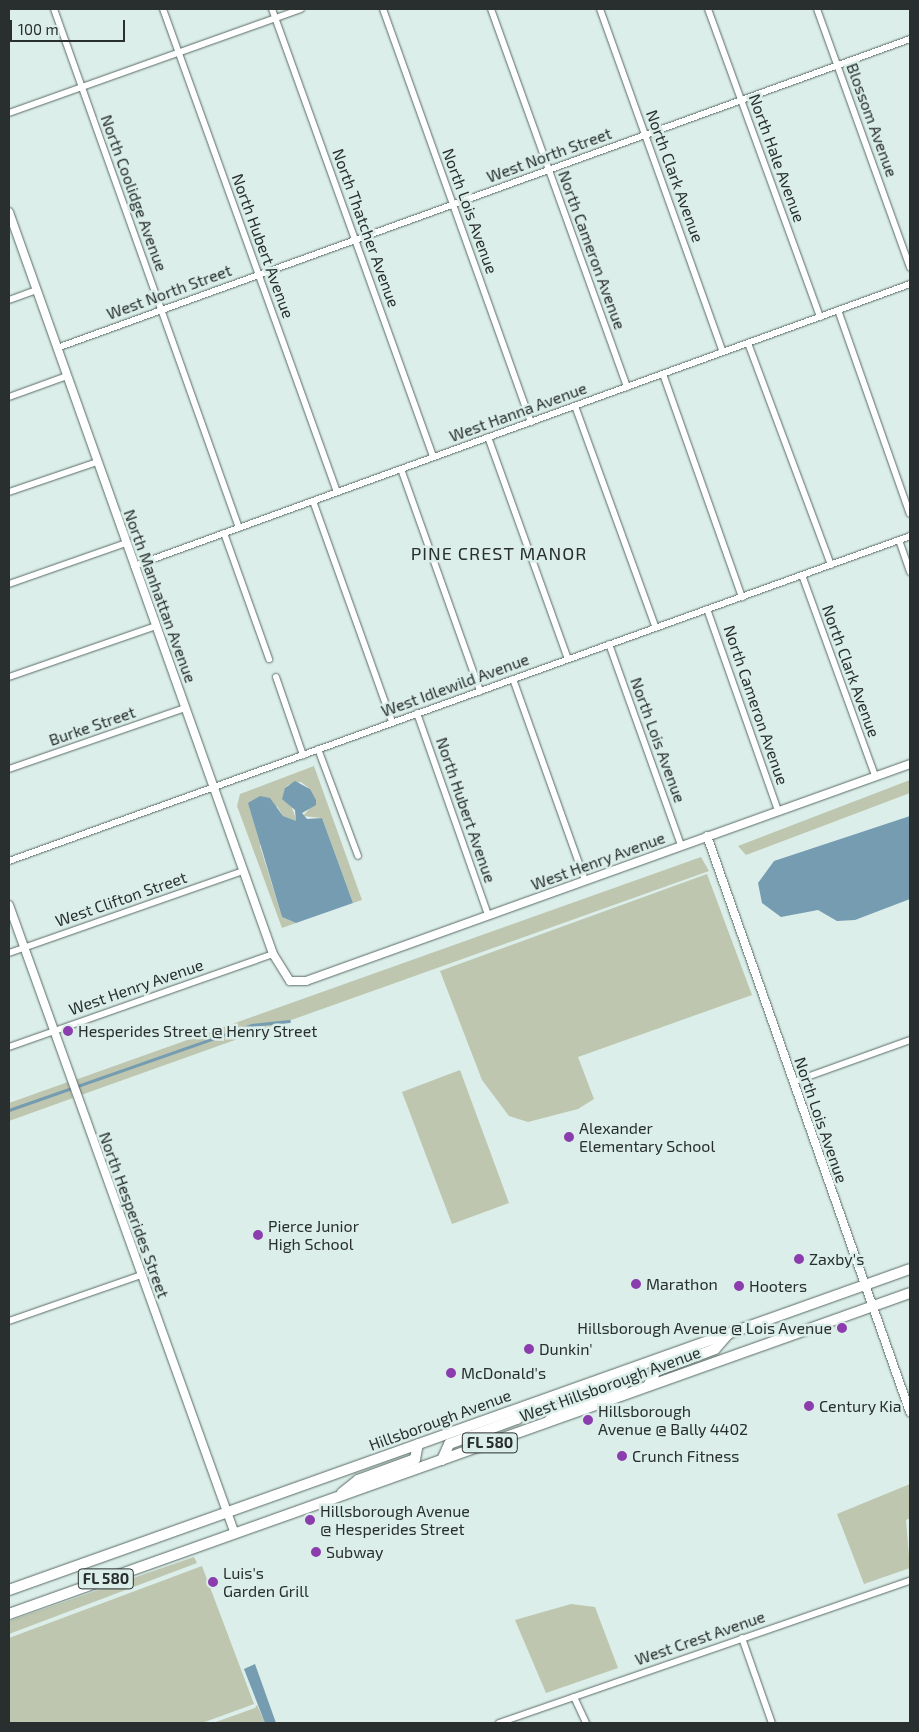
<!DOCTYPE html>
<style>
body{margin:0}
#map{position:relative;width:919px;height:1732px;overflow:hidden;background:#dbeee9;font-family:"Exo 2",sans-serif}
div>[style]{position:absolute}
.green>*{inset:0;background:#bec6af}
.water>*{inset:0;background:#759cb1}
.stream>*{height:2.5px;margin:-1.25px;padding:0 1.25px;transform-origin:1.25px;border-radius:1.25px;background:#759cb1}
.roads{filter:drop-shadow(0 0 1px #596a65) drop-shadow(0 0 1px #596a65)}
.minor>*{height:6px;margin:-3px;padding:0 3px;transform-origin:3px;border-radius:3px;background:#fff}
.tertiary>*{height:8px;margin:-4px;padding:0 4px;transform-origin:4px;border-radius:4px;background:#fff}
.primary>*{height:10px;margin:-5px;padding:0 5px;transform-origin:5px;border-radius:5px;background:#fff}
.dots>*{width:14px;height:14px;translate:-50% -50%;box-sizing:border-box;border:2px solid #dbeee9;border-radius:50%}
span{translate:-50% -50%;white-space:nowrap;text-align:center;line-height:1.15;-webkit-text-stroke:5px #dbeee9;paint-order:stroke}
.shield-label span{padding:1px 4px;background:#dbeee9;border:1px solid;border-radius:4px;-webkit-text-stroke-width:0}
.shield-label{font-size:15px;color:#282f2e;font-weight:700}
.street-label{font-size:16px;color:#282f2e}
.poi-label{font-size:16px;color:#282f2e}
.left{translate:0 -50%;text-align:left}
.right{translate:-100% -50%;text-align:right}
.neighbourhood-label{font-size:18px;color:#282f2e;letter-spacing:1px}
.frame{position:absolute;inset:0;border:10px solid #282f2e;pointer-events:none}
.scale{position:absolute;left:10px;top:20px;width:115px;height:22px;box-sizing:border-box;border:2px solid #282f2e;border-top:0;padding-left:6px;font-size:15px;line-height:18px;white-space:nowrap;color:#282f2e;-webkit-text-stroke:4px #dbeee9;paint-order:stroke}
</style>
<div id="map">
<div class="green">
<i style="clip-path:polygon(314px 766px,362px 900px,353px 903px,322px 818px,303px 816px,309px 809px,310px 789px,301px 782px,288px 785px,285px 788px,297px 822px,283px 816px,277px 806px,260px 846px,282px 917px,296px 923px,282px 928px,237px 806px,240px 794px)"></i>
<i style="clip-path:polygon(910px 780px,910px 793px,746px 855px,738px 846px)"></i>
<i style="clip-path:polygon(701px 857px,709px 871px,81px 1095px,75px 1080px)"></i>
<i style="clip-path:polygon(707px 874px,752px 995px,578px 1057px,594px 1099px,578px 1109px,528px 1122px,509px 1116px,482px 1080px,440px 971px)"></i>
<i style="clip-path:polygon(460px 1070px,509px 1203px,452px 1224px,402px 1092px)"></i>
<i style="clip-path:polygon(68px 1082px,73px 1098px,9px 1121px,9px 1103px)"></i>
<i style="clip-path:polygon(910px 1484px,910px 1518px,906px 1520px,910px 1568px,864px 1584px,837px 1514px)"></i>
<i style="clip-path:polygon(194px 1557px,197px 1563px,9px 1634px,9px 1621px)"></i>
<i style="clip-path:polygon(202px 1566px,254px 1704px,202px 1723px,9px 1723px,9px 1638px)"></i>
<i style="clip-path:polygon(571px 1604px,595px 1607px,618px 1668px,546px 1693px,515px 1620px)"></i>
<i style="clip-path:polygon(257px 1705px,265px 1723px,213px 1723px,255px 1708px)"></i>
</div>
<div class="water">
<i style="clip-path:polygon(295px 781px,310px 789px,316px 800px,316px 805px,302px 813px,307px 819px,322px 818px,353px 903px,296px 923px,282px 917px,248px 803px,260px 796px,270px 798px,283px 816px,296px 821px,295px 810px,282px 799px,285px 788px)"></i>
<i style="clip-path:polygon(910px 816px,910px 899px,855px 920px,837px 921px,818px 910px,781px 917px,762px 903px,758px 883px,774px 861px)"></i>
<i style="clip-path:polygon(255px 1664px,276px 1723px,265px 1723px,244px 1669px)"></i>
</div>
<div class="stream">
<i style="left:9px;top:1110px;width:257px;rotate:-19.3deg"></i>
<i style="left:252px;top:1025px;width:37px;rotate:-6deg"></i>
</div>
<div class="roads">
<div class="minor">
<i style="left:54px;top:9px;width:551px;rotate:70.38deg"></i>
<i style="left:163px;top:9px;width:513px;rotate:70.19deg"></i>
<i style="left:272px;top:9px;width:476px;rotate:70.2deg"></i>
<i style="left:383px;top:9px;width:439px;rotate:70.3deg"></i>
<i style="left:491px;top:9px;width:402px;rotate:70.2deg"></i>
<i style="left:600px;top:9px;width:364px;rotate:70.3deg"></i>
<i style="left:708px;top:9px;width:328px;rotate:70deg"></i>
<i style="left:817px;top:9px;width:275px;rotate:70.2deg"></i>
<i style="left:9px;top:113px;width:310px;rotate:-19.6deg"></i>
<i style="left:9px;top:300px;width:29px;rotate:-20deg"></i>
<i style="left:838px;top:310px;width:216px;rotate:70.6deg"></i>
<i style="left:748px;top:343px;width:237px;rotate:69.5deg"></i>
<i style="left:57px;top:348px;width:907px;rotate:-19.91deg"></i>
<i style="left:663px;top:374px;width:237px;rotate:70.5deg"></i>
<i style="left:9px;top:397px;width:62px;rotate:-19.9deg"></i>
<i style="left:575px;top:406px;width:236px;rotate:70deg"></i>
<i style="left:488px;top:437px;width:236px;rotate:70.2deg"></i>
<i style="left:401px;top:469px;width:236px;rotate:70.4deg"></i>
<i style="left:9px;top:492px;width:93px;rotate:-18.8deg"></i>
<i style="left:313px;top:501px;width:235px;rotate:70.3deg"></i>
<i style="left:224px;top:533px;width:134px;rotate:70.3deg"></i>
<i style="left:899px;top:540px;width:34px;rotate:71deg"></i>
<i style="left:134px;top:566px;width:826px;rotate:-19.97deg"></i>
<i style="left:802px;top:575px;width:214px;rotate:70deg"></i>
<i style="left:9px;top:584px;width:124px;rotate:-19.3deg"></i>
<i style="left:707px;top:609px;width:214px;rotate:70.6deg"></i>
<i style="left:609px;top:644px;width:214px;rotate:70.3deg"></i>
<i style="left:9px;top:677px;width:156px;rotate:-19.1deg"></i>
<i style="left:276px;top:677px;width:83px;rotate:70.9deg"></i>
<i style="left:513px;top:679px;width:214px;rotate:70.3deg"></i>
<i style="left:417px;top:713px;width:214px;rotate:70.6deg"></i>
<i style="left:318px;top:749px;width:114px;rotate:69.5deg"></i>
<i style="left:9px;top:769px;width:186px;rotate:-19.1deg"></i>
<i style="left:9px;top:861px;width:958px;rotate:-19.83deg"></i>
<i style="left:9px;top:953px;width:248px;rotate:-19.3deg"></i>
<i style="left:9px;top:1047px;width:280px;rotate:-19.4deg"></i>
<i style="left:793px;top:1082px;width:124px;rotate:-19.7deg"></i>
<i style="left:9px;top:1321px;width:140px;rotate:-19.2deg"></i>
<i style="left:742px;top:1638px;width:90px;rotate:70.6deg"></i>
<i style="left:574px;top:1697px;width:29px;rotate:65deg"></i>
<i style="left:499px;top:1723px;width:435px;rotate:-19.1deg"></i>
</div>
<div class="tertiary">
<i style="left:9px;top:212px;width:788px;rotate:70.41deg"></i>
<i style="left:273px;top:954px;width:32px;rotate:58deg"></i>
<i style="left:290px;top:981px;width:16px"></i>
<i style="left:306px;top:981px;width:642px;rotate:-19.76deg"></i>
<i style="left:707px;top:836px;width:611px;rotate:70.59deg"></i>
<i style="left:9px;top:905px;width:668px;rotate:70.24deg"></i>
</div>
<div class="primary">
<i style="left:648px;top:1386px;width:17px;rotate:-62deg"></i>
<i style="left:656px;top:1371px;width:63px;rotate:-20.4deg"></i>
<i style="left:715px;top:1349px;width:20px;rotate:-49deg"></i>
<i style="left:549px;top:1421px;width:14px;rotate:-54deg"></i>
<i style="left:557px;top:1410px;width:71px;rotate:-20.7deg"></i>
<i style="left:623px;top:1385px;width:25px;rotate:-47deg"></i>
<i style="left:442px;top:1460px;width:17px;rotate:-66deg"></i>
<i style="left:449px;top:1444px;width:72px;rotate:-20.2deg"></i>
<i style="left:517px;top:1419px;width:19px;rotate:-43deg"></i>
<i style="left:342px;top:1493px;width:21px;rotate:-39deg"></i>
<i style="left:358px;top:1480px;width:61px;rotate:-20.2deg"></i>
<i style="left:415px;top:1459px;width:15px;rotate:-79deg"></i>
<i style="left:9px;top:1590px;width:956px;rotate:-19.61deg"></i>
<i style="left:9px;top:1614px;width:956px;rotate:-19.61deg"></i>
</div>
</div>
<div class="dots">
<i style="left:68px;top:1031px;background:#8b3dad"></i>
<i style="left:569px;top:1137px;background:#8b3dad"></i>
<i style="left:258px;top:1235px;background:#8b3dad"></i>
<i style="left:799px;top:1259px;background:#8b3dad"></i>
<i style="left:636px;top:1284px;background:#8b3dad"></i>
<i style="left:739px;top:1286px;background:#8b3dad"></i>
<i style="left:842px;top:1328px;background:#8b3dad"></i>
<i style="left:529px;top:1349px;background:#8b3dad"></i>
<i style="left:451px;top:1373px;background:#8b3dad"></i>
<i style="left:809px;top:1406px;background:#8b3dad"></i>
<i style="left:588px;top:1420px;background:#8b3dad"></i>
<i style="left:622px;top:1456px;background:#8b3dad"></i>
<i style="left:310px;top:1520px;background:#8b3dad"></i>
<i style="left:316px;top:1552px;background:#8b3dad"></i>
<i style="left:213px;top:1582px;background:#8b3dad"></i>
</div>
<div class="shield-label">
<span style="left:490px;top:1443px">FL 580</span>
<span style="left:106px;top:1579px">FL 580</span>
</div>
<div class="street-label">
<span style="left:872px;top:120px;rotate:70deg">Blossom Avenue</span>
<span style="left:549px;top:155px;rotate:-20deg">West North Street</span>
<span style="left:777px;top:158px;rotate:70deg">North Hale Avenue</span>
<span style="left:675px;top:176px;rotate:70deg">North Clark Avenue</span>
<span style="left:134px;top:193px;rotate:70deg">North Coolidge Avenue</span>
<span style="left:470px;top:211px;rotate:70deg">North Lois Avenue</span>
<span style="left:366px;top:228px;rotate:70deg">North Thatcher Avenue</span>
<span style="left:263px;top:246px;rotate:70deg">North Hubert Avenue</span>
<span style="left:592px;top:250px;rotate:70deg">North Cameron Avenue</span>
<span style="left:169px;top:292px;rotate:-20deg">West North Street</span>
<span style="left:518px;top:412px;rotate:-20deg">West Hanna Avenue</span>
<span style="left:160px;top:596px;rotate:70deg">North Manhattan Avenue</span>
<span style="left:851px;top:671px;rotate:70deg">North Clark Avenue</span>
<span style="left:455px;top:685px;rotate:-20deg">West Idlewild Avenue</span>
<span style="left:756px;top:705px;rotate:71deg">North Cameron Avenue</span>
<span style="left:92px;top:726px;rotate:-19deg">Burke Street</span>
<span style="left:658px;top:740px;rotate:70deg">North Lois Avenue</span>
<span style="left:466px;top:810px;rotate:71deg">North Hubert Avenue</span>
<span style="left:598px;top:861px;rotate:-20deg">West Henry Avenue</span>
<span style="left:121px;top:899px;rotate:-19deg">West Clifton Street</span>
<span style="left:136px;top:987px;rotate:-19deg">West Henry Avenue</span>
<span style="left:821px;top:1120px;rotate:71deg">North Lois Avenue</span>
<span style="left:134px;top:1215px;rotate:70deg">North Hesperides Street</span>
<span style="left:610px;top:1384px;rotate:-20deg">West Hillsborough Avenue</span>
<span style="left:440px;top:1420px;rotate:-20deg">Hillsborough Avenue</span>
<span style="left:700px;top:1638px;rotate:-19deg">West Crest Avenue</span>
</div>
<div class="poi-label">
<span class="left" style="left:78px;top:1031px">Hesperides Street @ Henry Street</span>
<span class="left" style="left:579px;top:1137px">Alexander<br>Elementary School</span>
<span class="left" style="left:268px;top:1235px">Pierce Junior<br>High School</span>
<span class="left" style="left:809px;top:1259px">Zaxby's</span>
<span class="left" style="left:646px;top:1284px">Marathon</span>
<span class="left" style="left:749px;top:1286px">Hooters</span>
<span class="right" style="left:832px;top:1328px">Hillsborough Avenue @ Lois Avenue</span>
<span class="left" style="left:539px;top:1349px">Dunkin'</span>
<span class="left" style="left:461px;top:1373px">McDonald's</span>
<span class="left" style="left:819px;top:1406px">Century Kia</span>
<span class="left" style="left:598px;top:1420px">Hillsborough<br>Avenue @ Bally 4402</span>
<span class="left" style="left:632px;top:1456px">Crunch Fitness</span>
<span class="left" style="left:320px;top:1520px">Hillsborough Avenue<br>@ Hesperides Street</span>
<span class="left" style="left:326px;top:1552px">Subway</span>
<span class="left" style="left:223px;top:1582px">Luis's<br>Garden Grill</span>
</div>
<div class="neighbourhood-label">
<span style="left:499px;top:553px">PINE CREST MANOR</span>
</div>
<div class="frame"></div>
<div class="scale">100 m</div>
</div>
